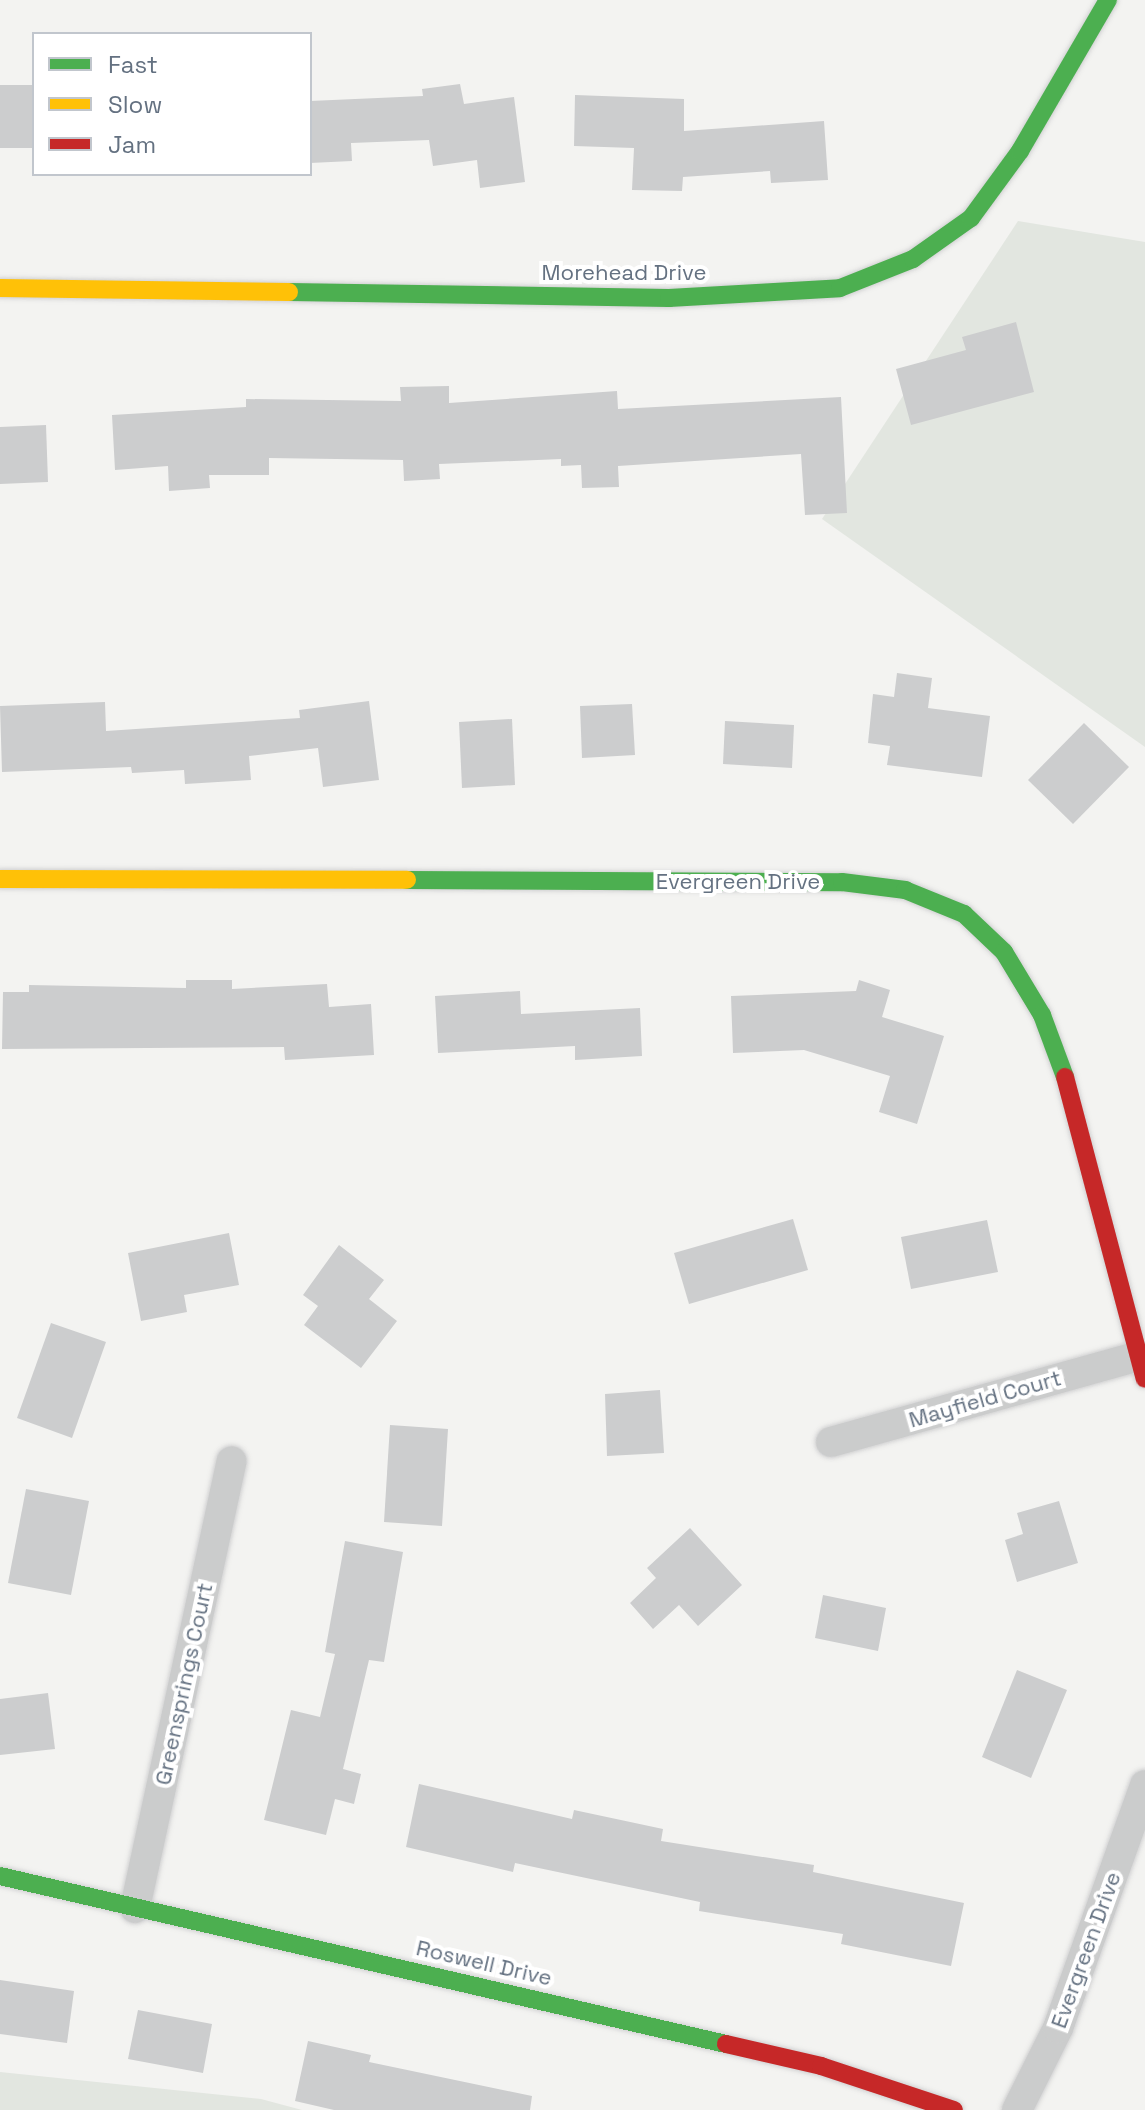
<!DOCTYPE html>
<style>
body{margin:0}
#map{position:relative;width:1145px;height:2110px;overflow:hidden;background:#f3f3f1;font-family:"Space Grotesk",sans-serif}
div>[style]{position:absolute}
.green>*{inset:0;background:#e2e6e0}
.building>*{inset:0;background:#cccdce}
.roads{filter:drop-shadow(0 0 2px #d1d1d2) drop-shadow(0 0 2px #d1d1d2)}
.street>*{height:30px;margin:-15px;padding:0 15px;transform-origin:15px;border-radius:15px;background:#cbcccc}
.fast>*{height:18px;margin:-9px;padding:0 9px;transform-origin:9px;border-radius:9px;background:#4caf50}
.slow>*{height:18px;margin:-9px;padding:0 9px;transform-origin:9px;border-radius:9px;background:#ffc107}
.jam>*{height:18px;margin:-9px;padding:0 9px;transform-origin:9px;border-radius:9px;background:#c62828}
span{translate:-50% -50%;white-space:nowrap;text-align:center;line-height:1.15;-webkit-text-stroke:8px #fff;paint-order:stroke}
.street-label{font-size:22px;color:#647181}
.legend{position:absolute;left:32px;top:32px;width:280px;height:144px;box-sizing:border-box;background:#fff;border:2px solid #c1c6cd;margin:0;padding:10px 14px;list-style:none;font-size:24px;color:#647181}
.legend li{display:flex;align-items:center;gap:16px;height:40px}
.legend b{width:40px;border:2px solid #c1c6cd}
</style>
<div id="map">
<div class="green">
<i style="clip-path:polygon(1018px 221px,1145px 242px,1145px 747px,822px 519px)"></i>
<i style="clip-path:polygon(0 2072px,261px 2099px,302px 2110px,0 2110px)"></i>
</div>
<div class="building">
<i style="clip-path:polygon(460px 84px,464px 104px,514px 97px,525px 182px,480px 188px,477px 160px,433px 166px,429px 140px,351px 143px,352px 161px,310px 163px,310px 101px,423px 96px,422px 89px)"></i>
<i style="clip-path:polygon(0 85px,34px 85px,34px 148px,0 148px)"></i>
<i style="clip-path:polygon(575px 95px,684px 99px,684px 131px,824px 121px,828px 180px,771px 183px,770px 171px,683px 177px,682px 191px,632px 190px,634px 148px,574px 146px)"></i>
<i style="clip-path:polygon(1016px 322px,1034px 392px,911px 425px,896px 369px,966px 350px,962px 337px)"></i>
<i style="clip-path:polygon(449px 386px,449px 403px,617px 391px,618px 409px,841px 397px,847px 513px,805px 515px,801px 454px,618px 466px,619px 487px,582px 488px,581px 465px,561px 466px,561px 459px,439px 464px,440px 479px,404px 481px,403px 460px,269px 458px,269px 475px,209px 475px,210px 488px,169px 491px,168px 466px,115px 470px,112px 415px,246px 407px,246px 399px,401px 401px,400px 387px)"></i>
<i style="clip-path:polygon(46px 425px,48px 482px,0 484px,0 427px)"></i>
<i style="clip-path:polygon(897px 673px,932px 678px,928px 708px,990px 716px,982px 777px,887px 765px,890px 746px,868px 743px,873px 694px,894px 697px)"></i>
<i style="clip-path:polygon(369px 701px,379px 780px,323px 787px,318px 748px,249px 756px,251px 780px,185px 784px,184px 770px,132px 773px,131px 767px,2px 772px,0 706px,105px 702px,106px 731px,300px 718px,299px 710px)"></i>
<i style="clip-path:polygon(632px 704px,635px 755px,582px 758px,580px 706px)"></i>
<i style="clip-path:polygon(512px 719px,515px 785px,462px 788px,459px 722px)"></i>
<i style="clip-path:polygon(725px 721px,794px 725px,792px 768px,723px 764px)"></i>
<i style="clip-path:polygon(1084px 723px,1129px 767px,1073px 824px,1028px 780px)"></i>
<i style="clip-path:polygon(186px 980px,232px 980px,232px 989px,327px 984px,329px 1007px,371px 1004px,374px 1055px,285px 1060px,284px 1047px,2px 1049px,3px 992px,29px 992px,29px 985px,186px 988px)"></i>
<i style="clip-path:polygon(859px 980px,890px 990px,882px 1017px,944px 1036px,917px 1124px,879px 1112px,890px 1076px,804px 1050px,733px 1053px,731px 996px,856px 991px)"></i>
<i style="clip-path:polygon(520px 991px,521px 1014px,640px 1008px,642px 1056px,575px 1060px,575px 1046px,438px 1053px,435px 996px)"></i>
<i style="clip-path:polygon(793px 1219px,808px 1270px,689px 1304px,674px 1253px)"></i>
<i style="clip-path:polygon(987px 1220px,998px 1272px,911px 1289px,901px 1237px)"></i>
<i style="clip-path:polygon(229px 1233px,239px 1285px,184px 1295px,187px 1312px,141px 1321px,128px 1253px)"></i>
<i style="clip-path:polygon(339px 1245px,384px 1280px,369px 1299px,397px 1321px,361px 1368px,304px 1325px,318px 1306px,303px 1295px)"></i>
<i style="clip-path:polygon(51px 1323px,106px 1342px,72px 1438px,17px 1418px)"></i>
<i style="clip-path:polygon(660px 1390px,664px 1453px,607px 1456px,605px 1394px)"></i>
<i style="clip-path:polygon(390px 1425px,448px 1429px,442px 1526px,384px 1522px)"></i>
<i style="clip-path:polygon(26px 1489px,89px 1501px,71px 1595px,8px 1583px)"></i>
<i style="clip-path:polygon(1059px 1501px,1078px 1563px,1017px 1582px,1005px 1540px,1023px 1534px,1017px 1513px)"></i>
<i style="clip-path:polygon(690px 1528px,742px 1585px,698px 1626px,679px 1605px,653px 1629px,630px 1603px,656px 1578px,647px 1568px)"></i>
<i style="clip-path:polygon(345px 1541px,403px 1552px,384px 1662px,369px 1660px,343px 1769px,361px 1774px,354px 1804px,335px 1799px,326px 1835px,264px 1820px,291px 1710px,320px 1717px,335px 1654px,325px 1652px)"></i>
<i style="clip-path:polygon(823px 1595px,886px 1608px,878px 1651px,815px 1638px)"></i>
<i style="clip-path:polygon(1017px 1670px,1067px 1690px,1031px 1778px,982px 1757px)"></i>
<i style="clip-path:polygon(48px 1693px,55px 1749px,0 1755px,0 1699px)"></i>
<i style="clip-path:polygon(419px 1784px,572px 1819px,574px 1810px,663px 1829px,661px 1841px,814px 1865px,813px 1872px,964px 1903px,951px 1966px,841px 1944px,843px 1934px,699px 1911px,700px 1902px,515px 1863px,513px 1872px,406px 1847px)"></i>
<i style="clip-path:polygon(0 1980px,74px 1991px,67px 2043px,0 2034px)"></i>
<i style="clip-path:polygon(138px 2010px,212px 2024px,203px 2073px,128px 2059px)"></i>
<i style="clip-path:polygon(308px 2041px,371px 2055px,369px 2062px,532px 2096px,530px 2110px,334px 2110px,295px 2101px)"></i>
</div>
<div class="roads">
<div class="street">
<i style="left:831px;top:1442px;width:320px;rotate:-15.6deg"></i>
<i style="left:135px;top:1908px;width:457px;rotate:-77.8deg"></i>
<i style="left:1017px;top:2110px;width:92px;rotate:-63.4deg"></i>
<i style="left:1058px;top:2028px;width:258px;rotate:-70.3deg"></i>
</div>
<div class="fast">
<i style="left:289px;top:292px;width:380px;rotate:0.9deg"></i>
<i style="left:669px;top:298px;width:171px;rotate:-3.3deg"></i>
<i style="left:840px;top:288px;width:79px;rotate:-21.7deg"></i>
<i style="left:913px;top:259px;width:71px;rotate:-35.3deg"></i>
<i style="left:971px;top:218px;width:83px;rotate:-53.8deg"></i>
<i style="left:1020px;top:151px;width:175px;rotate:-59.8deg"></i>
<i style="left:407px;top:880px;width:435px;rotate:0.3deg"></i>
<i style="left:842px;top:882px;width:64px;rotate:7.2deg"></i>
<i style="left:905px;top:890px;width:64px;rotate:22.1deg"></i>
<i style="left:964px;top:914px;width:55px;rotate:43.5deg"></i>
<i style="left:1004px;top:952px;width:74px;rotate:58.9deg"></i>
<i style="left:1042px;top:1015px;width:66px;rotate:69.6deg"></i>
<i style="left:0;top:1876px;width:745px;rotate:13.03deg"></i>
</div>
<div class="slow">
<i style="left:0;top:288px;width:289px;rotate:0.8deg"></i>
<i style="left:0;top:879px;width:407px;rotate:0.1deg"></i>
</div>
<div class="jam">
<i style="left:1065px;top:1077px;width:312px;rotate:75.2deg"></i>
<i style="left:726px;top:2044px;width:98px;rotate:13deg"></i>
<i style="left:821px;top:2066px;width:140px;rotate:18.3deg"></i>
</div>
</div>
<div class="street-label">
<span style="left:624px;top:273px">Morehead Drive</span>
<span style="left:738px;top:882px">Evergreen Drive</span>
<span style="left:985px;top:1399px;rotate:-16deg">Mayfield Court</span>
<span style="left:184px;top:1684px;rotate:-78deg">Greensprings Court</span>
<span style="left:1086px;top:1950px;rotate:-70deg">Evergreen Drive</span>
<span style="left:484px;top:1963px;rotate:13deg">Roswell Drive</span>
</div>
<ul class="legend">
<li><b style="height:10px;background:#4caf50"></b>Fast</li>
<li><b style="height:10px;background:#ffc107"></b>Slow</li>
<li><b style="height:10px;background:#c62828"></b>Jam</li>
</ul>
</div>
